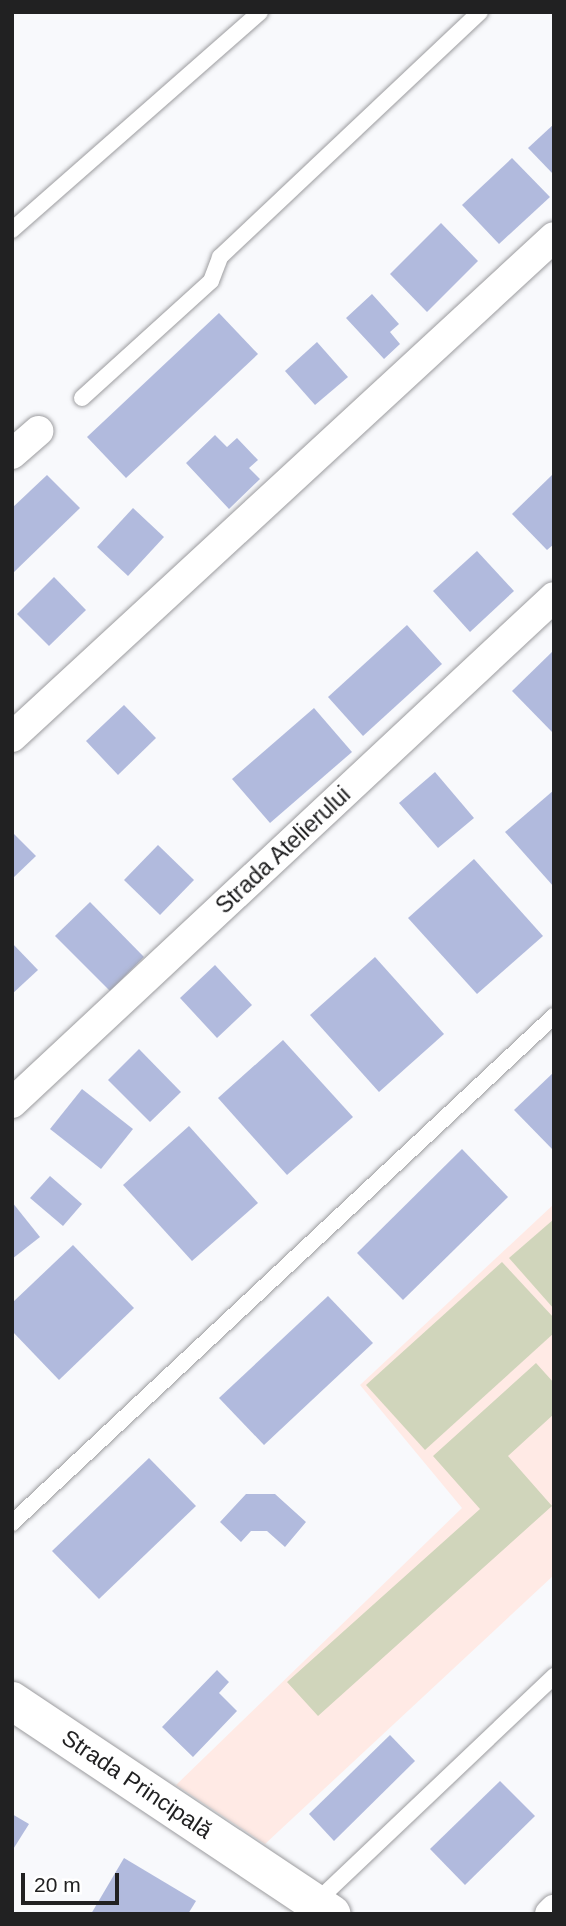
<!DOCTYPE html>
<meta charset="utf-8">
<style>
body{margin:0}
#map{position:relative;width:566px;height:1926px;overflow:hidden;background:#f8f9fc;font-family:Arial,sans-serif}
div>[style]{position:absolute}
.education>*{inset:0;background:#ffeae5}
.green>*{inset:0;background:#d0d5bb}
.building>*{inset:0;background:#b1badd}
.roads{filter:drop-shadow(0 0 2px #9c9c9f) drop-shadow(0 0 2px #9c9c9f)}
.lane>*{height:16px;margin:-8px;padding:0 8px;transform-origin:8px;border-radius:8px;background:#fff}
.street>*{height:30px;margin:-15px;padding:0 15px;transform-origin:15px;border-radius:15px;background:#fff}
.secondary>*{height:38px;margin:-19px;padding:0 19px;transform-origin:19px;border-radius:19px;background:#fff}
span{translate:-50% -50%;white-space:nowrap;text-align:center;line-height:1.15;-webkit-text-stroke:7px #fff;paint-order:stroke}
.street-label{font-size:23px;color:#212122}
.frame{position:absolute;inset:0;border:14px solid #212122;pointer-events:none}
.scale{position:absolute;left:21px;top:1873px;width:98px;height:32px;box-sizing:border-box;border:4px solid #212122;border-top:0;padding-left:9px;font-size:21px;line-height:24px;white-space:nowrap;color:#212122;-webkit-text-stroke:5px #fff;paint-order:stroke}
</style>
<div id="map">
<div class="education">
<i style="clip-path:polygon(554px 1204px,554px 1575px,265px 1844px,176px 1785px,462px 1508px,360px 1385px)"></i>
</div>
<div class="green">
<i style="clip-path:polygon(554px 1219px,554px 1309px,509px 1258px)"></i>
<i style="clip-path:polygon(502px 1262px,554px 1318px,554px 1333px,425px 1450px,366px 1385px)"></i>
<i style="clip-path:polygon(536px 1363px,554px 1383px,554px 1414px,508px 1456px,552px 1506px,318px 1716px,287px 1682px,480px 1509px,433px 1456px)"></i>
</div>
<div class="building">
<i style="clip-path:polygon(554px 124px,554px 175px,528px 148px)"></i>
<i style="clip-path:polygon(512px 158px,550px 197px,499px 244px,462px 205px)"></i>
<i style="clip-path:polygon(441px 223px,478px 261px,427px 312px,390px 274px)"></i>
<i style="clip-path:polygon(372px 294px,399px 324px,390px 332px,400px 344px,384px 359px,346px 318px)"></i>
<i style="clip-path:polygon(219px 313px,258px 354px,126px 478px,87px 437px)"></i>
<i style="clip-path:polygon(317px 342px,348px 377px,315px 405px,285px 371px)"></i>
<i style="clip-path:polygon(215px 435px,227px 447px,237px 438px,258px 460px,249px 468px,260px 479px,229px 509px,186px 463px)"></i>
<i style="clip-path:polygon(47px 475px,80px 508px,12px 574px,12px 508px)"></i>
<i style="clip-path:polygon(552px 475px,554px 544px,547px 550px,512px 514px)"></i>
<i style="clip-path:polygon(133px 508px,164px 537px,128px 576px,97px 547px)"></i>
<i style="clip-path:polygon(477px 551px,514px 591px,470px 632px,433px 591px)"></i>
<i style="clip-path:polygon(54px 577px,86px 610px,49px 646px,17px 614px)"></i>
<i style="clip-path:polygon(407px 625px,442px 664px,363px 736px,328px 697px)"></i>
<i style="clip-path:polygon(554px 650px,554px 734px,512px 691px)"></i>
<i style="clip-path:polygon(124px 705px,156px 738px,118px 775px,86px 741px)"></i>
<i style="clip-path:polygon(314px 708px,352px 752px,270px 823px,232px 779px)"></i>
<i style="clip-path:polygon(435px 772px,474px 818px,438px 848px,399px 803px)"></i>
<i style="clip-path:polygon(554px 790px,554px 887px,505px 832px)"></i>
<i style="clip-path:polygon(12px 832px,36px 856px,12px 879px)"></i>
<i style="clip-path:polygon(158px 845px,194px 880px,160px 915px,124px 880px)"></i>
<i style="clip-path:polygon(474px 859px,543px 936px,477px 994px,408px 918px)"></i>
<i style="clip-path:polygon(90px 902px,144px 957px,110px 991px,55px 936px)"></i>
<i style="clip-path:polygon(12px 943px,38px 970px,12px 994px)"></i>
<i style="clip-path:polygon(375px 957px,444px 1034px,379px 1092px,310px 1015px)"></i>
<i style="clip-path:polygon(215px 965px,252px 1005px,217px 1038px,180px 998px)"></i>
<i style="clip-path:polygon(283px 1040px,353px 1117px,287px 1175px,218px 1098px)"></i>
<i style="clip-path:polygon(139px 1049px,181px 1092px,150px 1122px,108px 1080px)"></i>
<i style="clip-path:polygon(554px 1072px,554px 1151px,514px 1110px)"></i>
<i style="clip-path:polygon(82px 1089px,133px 1129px,101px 1169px,50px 1129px)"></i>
<i style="clip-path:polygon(189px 1126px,258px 1203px,192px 1261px,123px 1185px)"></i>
<i style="clip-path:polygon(462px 1149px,508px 1197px,403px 1300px,357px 1253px)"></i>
<i style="clip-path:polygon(50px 1176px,82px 1204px,63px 1226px,30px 1198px)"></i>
<i style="clip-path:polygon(12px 1202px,40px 1237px,12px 1259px)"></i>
<i style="clip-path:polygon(73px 1245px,134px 1308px,59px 1380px,12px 1331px,12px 1303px)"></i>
<i style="clip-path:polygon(328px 1296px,373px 1343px,264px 1445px,219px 1398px)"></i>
<i style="clip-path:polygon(149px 1458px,196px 1506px,99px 1599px,52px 1551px)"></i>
<i style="clip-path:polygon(246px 1494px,275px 1494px,306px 1522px,285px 1547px,267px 1531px,251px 1531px,241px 1542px,220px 1522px)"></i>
<i style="clip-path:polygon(217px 1670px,229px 1682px,219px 1693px,237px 1711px,193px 1757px,162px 1727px)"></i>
<i style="clip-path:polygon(390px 1735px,415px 1761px,334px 1841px,309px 1814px)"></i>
<i style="clip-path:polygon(500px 1781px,535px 1816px,465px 1885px,430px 1849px)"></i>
<i style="clip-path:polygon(12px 1814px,29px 1824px,12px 1851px)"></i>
<i style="clip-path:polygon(124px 1858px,196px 1901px,188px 1914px,91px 1914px)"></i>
</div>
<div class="roads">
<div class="lane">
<i style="left:12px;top:230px;width:330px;rotate:-41.3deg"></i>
<i style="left:82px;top:398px;width:174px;rotate:-42.2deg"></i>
<i style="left:211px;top:281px;width:26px;rotate:-69deg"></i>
<i style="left:220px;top:257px;width:357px;rotate:-43.3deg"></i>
<i style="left:12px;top:1523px;width:742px;rotate:-43.09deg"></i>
<i style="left:315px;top:1903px;width:330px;rotate:-43.5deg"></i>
</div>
<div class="street">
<i style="left:12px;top:454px;width:35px;rotate:-41deg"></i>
<i style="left:12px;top:737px;width:737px;rotate:-42.69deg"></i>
<i style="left:12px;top:1103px;width:741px;rotate:-43.03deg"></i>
<i style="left:550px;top:1914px;width:6px;rotate:-45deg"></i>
</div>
<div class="secondary">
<i style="left:12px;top:1701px;width:384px;rotate:33.7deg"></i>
</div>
</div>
<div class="street-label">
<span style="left:283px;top:850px;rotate:-43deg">Strada Atelierului</span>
<span style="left:137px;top:1784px;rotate:34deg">Strada Principală</span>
</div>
<div class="frame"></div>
<div class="scale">20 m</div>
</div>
